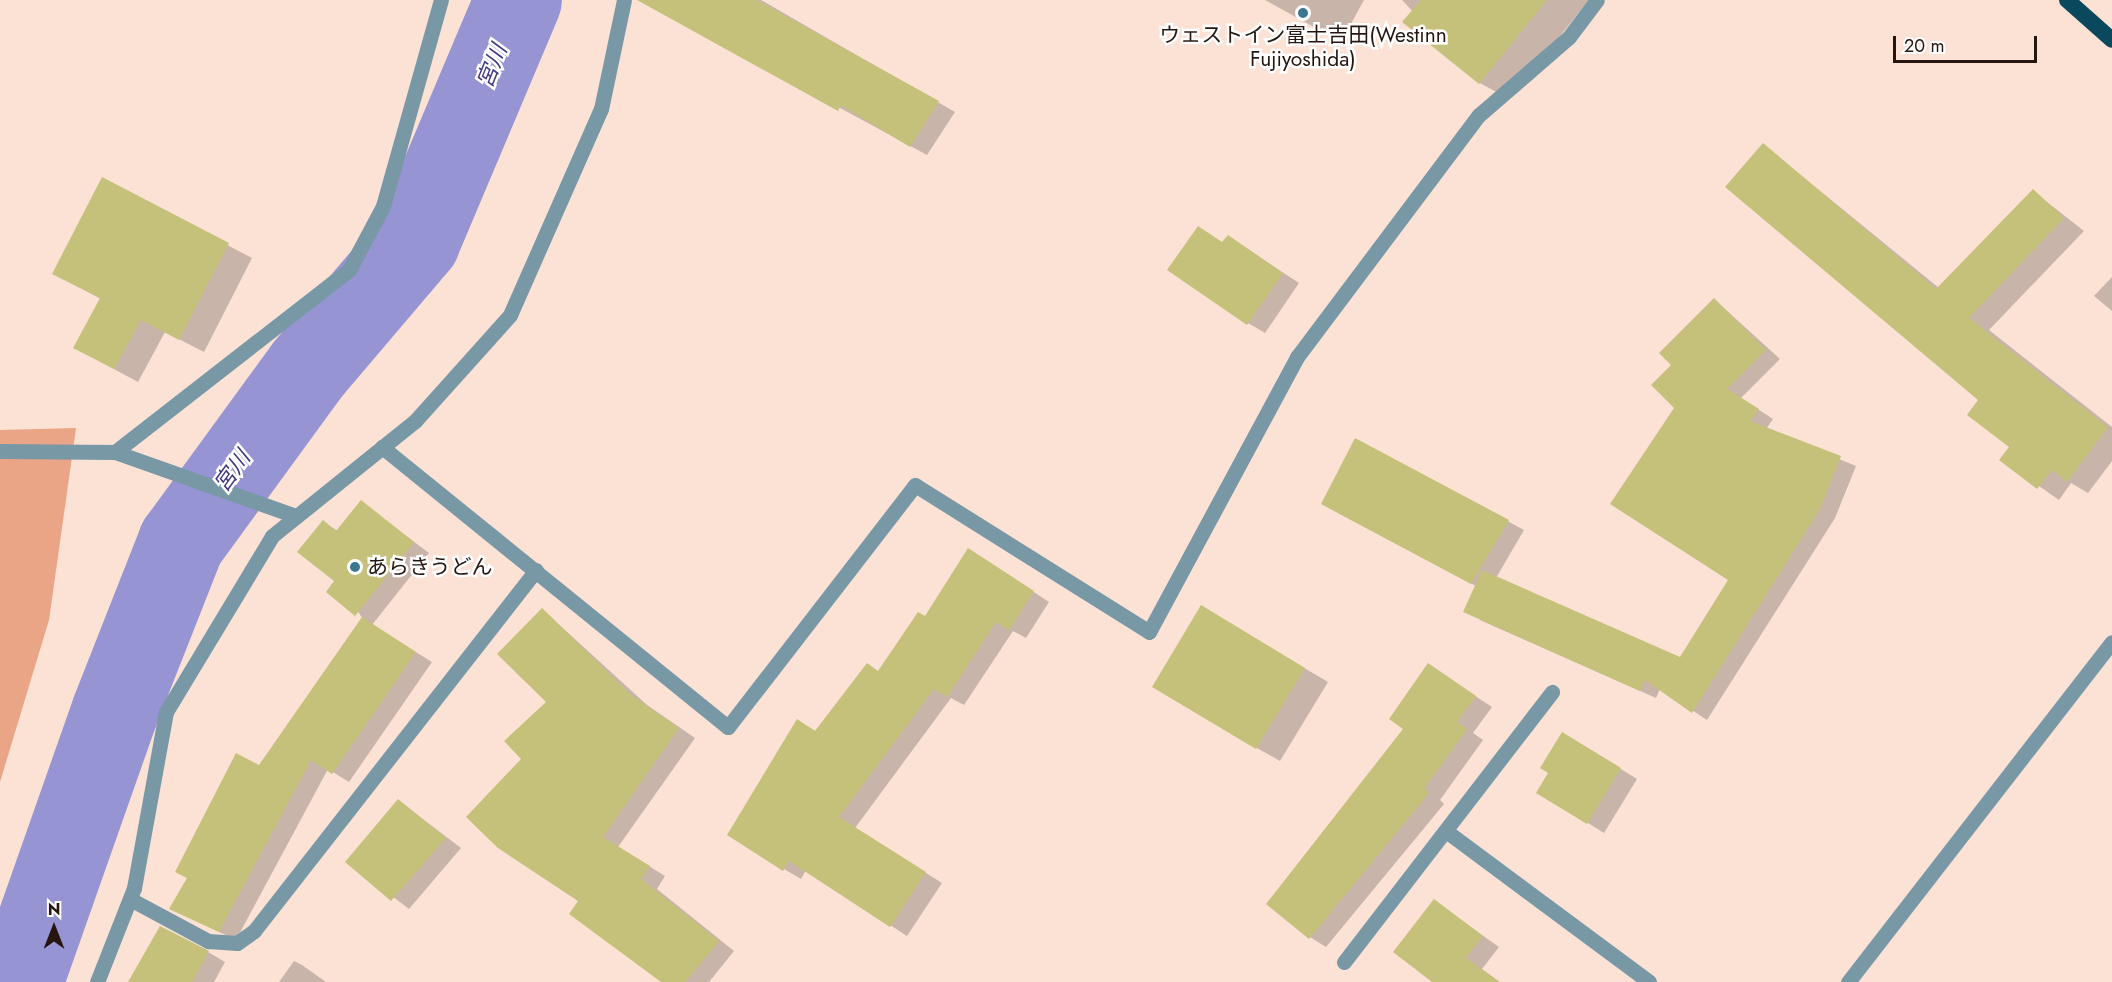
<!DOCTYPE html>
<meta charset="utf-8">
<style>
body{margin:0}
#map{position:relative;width:2112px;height:982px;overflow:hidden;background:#fce1d5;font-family:Jost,"Noto Sans JP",sans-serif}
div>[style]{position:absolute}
.forest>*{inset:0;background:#e9a586}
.shadow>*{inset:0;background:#0003}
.river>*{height:87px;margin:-43.5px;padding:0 43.5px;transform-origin:43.5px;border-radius:43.5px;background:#9694d3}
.building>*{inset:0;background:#c5c17a}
.minor>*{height:15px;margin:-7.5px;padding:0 7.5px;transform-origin:7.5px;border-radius:7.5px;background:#7898a6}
.tertiary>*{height:15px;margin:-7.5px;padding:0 7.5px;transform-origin:7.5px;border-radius:7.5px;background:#7898a6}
.trunk>*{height:16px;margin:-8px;padding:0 8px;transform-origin:8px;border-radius:8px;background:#0a495d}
.dots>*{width:16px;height:16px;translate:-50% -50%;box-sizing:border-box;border:3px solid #fff;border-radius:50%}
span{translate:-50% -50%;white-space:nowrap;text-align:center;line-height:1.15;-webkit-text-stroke:5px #fff;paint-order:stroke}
.poi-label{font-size:21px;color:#26160f}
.left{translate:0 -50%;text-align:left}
.water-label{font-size:22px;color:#413783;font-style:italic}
.north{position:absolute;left:24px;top:898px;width:60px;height:60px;-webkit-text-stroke:4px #fff;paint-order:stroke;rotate:0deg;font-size:16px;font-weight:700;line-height:24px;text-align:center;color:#26160f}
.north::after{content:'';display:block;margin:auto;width:21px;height:27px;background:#26160f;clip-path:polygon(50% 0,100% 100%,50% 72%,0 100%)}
.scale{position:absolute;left:1893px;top:36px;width:144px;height:27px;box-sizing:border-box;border:3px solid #26160f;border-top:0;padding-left:8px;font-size:18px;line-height:21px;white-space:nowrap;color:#26160f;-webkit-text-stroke:4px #fff;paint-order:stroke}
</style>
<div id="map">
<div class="forest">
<i style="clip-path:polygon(76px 428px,49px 620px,0 782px,0 430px)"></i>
</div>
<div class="shadow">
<i style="clip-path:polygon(673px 0,761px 0,955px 112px,927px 155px,666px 14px)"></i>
<i style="clip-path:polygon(1265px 0,1364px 0,1341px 42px)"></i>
<i style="clip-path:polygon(1402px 0,1589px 0,1509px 99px,1480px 83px)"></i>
<i style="clip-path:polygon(1764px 145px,1939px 288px,2033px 191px,2084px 231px,1989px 330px,2112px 427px,2112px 461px,2088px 493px,2071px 483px,2059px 500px,2001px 459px,2011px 447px,1980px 400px)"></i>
<i style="clip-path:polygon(102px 179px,252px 258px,204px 352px,165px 332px,138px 382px,99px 361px,101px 299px,54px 274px)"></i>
<i style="clip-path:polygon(1229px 237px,1299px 283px,1265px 333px,1248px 323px,1224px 243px)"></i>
<i style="clip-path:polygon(2112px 277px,2112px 311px,2094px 296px)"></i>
<i style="clip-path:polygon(1715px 300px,1780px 359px,1741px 398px,1773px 419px,1766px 429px,1856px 466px,1835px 518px,1707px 720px,1660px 689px,1656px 698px,1480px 620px,1476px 586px,1338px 513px,1356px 440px,1524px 530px,1496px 578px,1680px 659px,1730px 580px,1676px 408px,1673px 365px)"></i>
<i style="clip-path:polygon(361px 502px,429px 553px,372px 625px,432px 662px,349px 782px,328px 769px,236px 940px,171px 909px,259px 767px,363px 619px,337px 581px,323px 522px,338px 531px)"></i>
<i style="clip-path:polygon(985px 560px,1049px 602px,1026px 638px,1013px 631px,964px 705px,951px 698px,855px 828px,942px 883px,907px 936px,806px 870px,801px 879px,784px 869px,798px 721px,817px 732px,867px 665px,879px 672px)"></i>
<i style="clip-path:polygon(542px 609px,647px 705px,695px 738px,618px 847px,665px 876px,657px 889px,734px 951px,709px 982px,662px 982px,580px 901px,523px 759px,548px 702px)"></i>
<i style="clip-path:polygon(1225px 621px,1328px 682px,1280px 761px,1257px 748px)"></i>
<i style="clip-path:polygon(1428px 665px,1492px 707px,1473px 733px,1483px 740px,1440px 800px,1444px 804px,1326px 947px,1310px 937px,1406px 729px)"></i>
<i style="clip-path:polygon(1579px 743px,1637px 779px,1604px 833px,1588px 823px)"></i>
<i style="clip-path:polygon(399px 801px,461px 848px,409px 909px,347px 862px)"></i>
<i style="clip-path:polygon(1434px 901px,1499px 947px,1482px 969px,1500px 982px,1434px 982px)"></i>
<i style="clip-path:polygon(208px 952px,225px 962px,214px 982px,130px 982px)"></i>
<i style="clip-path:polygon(294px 961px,302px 965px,326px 982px,279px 982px)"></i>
</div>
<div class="river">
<i style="left:19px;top:982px;width:286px;rotate:-70.6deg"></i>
<i style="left:114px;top:712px;width:183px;rotate:-68.5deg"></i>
<i style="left:181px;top:542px;width:215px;rotate:-53.9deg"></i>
<i style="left:308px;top:368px;width:167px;rotate:-49.6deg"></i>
<i style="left:416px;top:241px;width:262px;rotate:-67.1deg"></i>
</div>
<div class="building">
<i style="clip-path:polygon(637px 0,757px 0,939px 101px,910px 147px,841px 105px,838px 111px)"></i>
<i style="clip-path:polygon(1421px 0,1547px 0,1479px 84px,1402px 22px)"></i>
<i style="clip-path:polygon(1763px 143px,1936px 289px,2033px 189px,2064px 218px,1969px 318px,2108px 427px,2067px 482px,2052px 470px,2037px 489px,1999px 460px,2009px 447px,1967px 415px,1978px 400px,1725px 187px)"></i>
<i style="clip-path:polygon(102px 177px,229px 243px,179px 340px,141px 320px,114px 369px,73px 348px,100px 298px,52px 274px)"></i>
<i style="clip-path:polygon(1198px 226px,1222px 242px,1228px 235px,1283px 273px,1247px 325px,1167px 270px)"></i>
<i style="clip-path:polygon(1714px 298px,1766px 350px,1727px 389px,1759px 409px,1750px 421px,1841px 456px,1820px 509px,1692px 713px,1645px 680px,1640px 691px,1463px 612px,1482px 570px,1680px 657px,1728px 580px,1610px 504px,1674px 408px,1651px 385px,1671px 365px,1659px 353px)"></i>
<i style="clip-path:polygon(1355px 438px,1509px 520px,1471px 584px,1321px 504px)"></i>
<i style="clip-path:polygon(361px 500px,414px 542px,355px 616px,326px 592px,334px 581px,297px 552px,323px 520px,336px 531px)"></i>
<i style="clip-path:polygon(968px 548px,1034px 591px,1009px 630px,996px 622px,947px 697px,934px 689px,839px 817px,926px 872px,890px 927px,789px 861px,783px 871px,727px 835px,797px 719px,815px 731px,867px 663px,878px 671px,918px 612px,925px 616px)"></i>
<i style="clip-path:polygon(1201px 605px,1305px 668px,1256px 749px,1152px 687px)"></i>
<i style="clip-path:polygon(542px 608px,630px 694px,679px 728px,603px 837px,650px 866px,641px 879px,719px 941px,685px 982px,661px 982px,569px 914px,578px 901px,498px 848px,466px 817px,521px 759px,504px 741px,546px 702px,497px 654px)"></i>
<i style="clip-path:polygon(362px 617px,416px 652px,332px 774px,311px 760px,219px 932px,169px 909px,187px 878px,175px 872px,236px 753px,259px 765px)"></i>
<i style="clip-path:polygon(1428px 663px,1476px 696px,1457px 722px,1467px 729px,1424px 789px,1429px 793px,1309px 939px,1266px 904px,1403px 729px,1389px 719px)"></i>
<i style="clip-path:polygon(1562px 732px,1621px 768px,1587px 824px,1536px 793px,1548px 773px,1540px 768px)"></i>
<i style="clip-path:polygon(398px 799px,446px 838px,391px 901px,345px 862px)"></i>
<i style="clip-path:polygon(1434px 899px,1483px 936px,1466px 958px,1499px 982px,1432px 982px,1393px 952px)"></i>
<i style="clip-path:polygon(160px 926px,209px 951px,192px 982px,128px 982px)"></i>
</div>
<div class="minor">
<i style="left:382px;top:447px;width:445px;rotate:39deg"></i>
<i style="left:728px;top:727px;width:306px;rotate:-52.3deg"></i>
<i style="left:915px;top:485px;width:276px;rotate:32.1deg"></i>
<i style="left:1149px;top:632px;width:312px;rotate:-61.7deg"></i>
<i style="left:1297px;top:357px;width:303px;rotate:-53.1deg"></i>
<i style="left:1479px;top:115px;width:119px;rotate:-40.9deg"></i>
<i style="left:1569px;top:37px;width:46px;rotate:-52.9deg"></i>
<i style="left:0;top:451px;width:115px;rotate:0.5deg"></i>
<i style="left:115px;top:452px;width:296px;rotate:-37.9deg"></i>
<i style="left:349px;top:270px;width:72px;rotate:-62deg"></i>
<i style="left:383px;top:206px;width:214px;rotate:-74.3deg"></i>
<i style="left:115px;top:452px;width:192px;rotate:19.5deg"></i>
<i style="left:1446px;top:831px;width:253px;rotate:36.6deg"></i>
<i style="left:130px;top:899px;width:89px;rotate:28.3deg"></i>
<i style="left:208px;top:941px;width:29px;rotate:4deg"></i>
<i style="left:237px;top:943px;width:21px;rotate:-35deg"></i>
<i style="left:254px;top:931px;width:458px;rotate:-52deg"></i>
<i style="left:1344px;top:962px;width:341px;rotate:-52.4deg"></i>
<i style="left:97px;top:982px;width:101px;rotate:-68.5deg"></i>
<i style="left:134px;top:888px;width:179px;rotate:-79.7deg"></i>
<i style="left:166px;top:712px;width:205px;rotate:-58.9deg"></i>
<i style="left:272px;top:536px;width:184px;rotate:-38.8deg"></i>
<i style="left:415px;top:421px;width:142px;rotate:-48.1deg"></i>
<i style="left:510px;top:315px;width:225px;rotate:-66.2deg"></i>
<i style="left:601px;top:109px;width:111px;rotate:-78.1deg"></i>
</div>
<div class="tertiary">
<i style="left:1848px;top:982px;width:430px;rotate:-52.2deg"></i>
</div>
<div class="trunk">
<i style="left:2067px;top:0;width:60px;rotate:41.6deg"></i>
</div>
<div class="dots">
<i style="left:1303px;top:13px;background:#3b788f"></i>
<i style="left:355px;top:567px;background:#3b788f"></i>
</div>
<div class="poi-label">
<span style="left:1303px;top:47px">ウェストイン富士吉田(Westinn<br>Fujiyoshida)</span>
<span class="left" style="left:367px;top:567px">あらきうどん</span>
</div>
<div class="water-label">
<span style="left:492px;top:66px;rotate:-68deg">宮川</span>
<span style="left:232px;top:471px;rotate:-54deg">宮川</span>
</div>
<div class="north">N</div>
<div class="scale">20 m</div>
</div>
